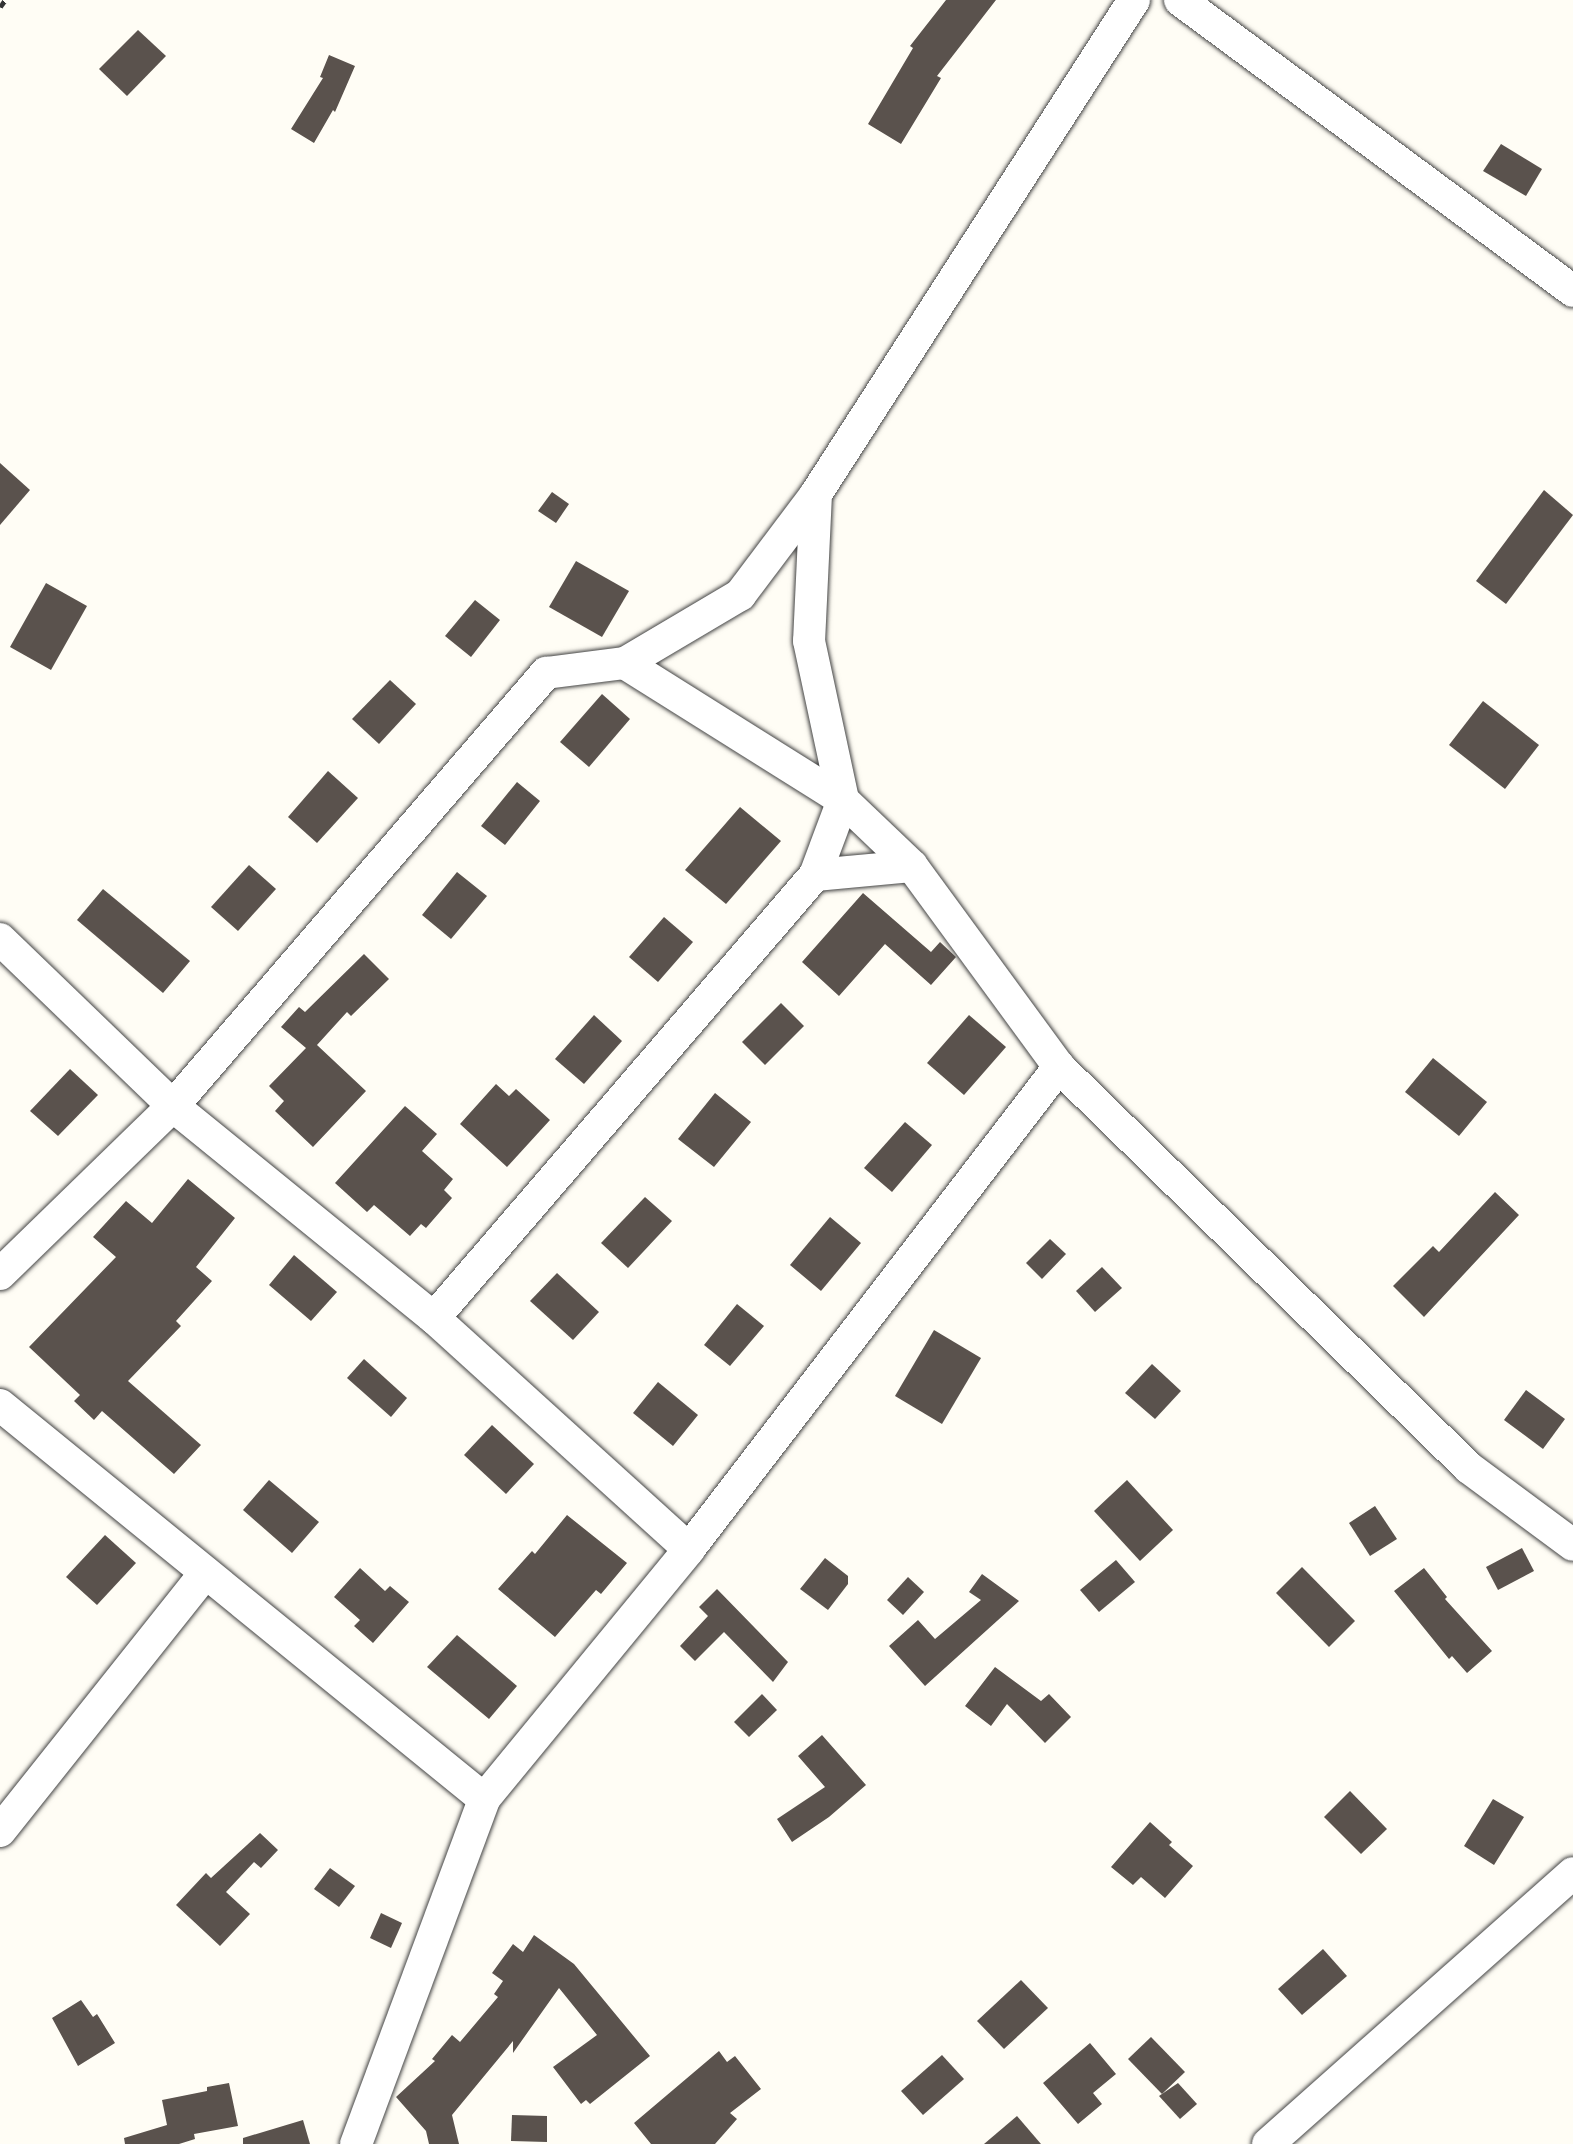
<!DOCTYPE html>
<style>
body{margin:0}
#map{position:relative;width:1573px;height:2144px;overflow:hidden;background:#fffdf5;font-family:"Roboto Serif",serif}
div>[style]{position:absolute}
.building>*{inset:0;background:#5a524d}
.path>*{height:4.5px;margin-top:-2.25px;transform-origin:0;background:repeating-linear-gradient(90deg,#333 0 7px,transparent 0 10.5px)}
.roads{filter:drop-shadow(0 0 2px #444) drop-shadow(0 0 2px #444)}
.minor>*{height:32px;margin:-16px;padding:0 16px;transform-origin:16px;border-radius:16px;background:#fff}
span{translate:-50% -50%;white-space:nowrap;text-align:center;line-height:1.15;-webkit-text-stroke:7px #fff;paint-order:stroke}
</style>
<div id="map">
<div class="building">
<i style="clip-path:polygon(946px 0,996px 0,937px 76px,941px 78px,901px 144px,868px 124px,913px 48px,910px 46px)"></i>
<i style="clip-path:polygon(138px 30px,166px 56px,127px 96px,99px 69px)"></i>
<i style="clip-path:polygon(329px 55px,355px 66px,335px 112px,333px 110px,314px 143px,291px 129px,323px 78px,320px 77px)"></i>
<i style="clip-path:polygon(1501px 144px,1542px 169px,1526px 196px,1483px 171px)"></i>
<i style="clip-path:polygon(0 463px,30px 490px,0 525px)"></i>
<i style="clip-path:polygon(1544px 490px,1573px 515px,1506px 604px,1476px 581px)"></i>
<i style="clip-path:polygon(552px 492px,569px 504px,556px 523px,538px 511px)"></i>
<i style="clip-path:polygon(576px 561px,629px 591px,602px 637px,549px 607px)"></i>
<i style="clip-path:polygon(46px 583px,87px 606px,51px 670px,10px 647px)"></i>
<i style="clip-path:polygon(475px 600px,500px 620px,471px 657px,445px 636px)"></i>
<i style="clip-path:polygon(390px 680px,416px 704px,379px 744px,352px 719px)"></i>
<i style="clip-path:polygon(602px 694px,630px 719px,589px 767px,560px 742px)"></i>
<i style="clip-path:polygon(1483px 701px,1539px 745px,1505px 789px,1449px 745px)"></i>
<i style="clip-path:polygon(328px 771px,358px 798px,317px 843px,288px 817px)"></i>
<i style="clip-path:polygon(517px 782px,540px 801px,505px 845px,481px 826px)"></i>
<i style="clip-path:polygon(740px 807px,781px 841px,726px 904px,685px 870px)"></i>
<i style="clip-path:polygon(249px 865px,276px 889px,238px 931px,211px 907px)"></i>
<i style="clip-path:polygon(457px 872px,487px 896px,451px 939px,422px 915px)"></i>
<i style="clip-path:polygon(103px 889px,190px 961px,163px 993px,77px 920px)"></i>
<i style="clip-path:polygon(863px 893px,931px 952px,940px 942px,956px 957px,931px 985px,885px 944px,839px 996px,802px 962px)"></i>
<i style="clip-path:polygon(664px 917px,693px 942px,658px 982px,629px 957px)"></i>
<i style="clip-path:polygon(364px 954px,389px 979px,351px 1016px,347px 1012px,317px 1045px,366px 1091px,313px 1147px,275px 1111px,284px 1101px,269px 1086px,306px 1048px,281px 1027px,299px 1007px,305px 1012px)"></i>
<i style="clip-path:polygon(781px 1003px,804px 1026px,765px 1065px,742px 1042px)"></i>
<i style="clip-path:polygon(594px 1015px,622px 1041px,584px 1084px,555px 1059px)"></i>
<i style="clip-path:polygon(969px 1015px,1006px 1047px,964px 1095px,927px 1063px)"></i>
<i style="clip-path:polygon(1433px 1058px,1487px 1102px,1459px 1136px,1405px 1092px)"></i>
<i style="clip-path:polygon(70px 1069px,98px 1095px,58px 1136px,30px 1111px)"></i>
<i style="clip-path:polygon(496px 1084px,509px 1096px,516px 1089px,550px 1120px,507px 1167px,460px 1124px)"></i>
<i style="clip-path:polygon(715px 1093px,751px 1122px,714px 1167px,678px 1139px)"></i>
<i style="clip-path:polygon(405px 1106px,437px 1134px,422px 1151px,453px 1179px,444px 1190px,452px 1198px,426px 1228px,421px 1224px,410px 1236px,374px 1205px,367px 1212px,335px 1183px)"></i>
<i style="clip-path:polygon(905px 1122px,932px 1145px,892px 1192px,864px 1168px)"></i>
<i style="clip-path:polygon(188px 1179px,235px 1218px,196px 1267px,212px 1281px,176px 1321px,181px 1326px,128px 1381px,201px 1445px,174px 1474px,102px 1411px,94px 1420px,74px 1401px,80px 1395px,29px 1347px,116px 1257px,93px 1237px,126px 1201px,152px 1223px)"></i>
<i style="clip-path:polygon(1495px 1192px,1519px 1215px,1424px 1317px,1393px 1286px,1433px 1246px,1439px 1252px)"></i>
<i style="clip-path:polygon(645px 1197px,672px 1221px,628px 1268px,601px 1243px)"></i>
<i style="clip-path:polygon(830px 1217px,861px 1243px,821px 1291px,790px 1265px)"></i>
<i style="clip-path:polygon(1050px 1239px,1066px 1254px,1042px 1279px,1026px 1263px)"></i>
<i style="clip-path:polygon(294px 1255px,337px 1292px,311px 1321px,269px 1285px)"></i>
<i style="clip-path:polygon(1102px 1267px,1122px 1288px,1095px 1312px,1076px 1291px)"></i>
<i style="clip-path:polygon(557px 1273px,599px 1312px,573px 1340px,530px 1301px)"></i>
<i style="clip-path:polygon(737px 1304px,764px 1326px,730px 1366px,704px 1345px)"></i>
<i style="clip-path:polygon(934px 1330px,981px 1358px,942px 1424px,895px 1396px)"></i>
<i style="clip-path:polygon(364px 1359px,407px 1398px,391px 1417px,347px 1378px)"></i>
<i style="clip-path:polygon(1152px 1364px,1181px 1391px,1155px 1419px,1125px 1393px)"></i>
<i style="clip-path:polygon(658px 1382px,698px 1415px,673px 1446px,633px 1413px)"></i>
<i style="clip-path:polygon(1526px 1390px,1565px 1419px,1543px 1449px,1504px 1420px)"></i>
<i style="clip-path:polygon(492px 1425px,534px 1464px,506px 1494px,464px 1455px)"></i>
<i style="clip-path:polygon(269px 1480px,319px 1522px,292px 1553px,243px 1510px)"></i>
<i style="clip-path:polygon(1127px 1480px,1173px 1530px,1140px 1561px,1094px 1511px)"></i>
<i style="clip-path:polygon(1375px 1506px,1397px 1539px,1370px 1556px,1349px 1523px)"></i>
<i style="clip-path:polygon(567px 1515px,627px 1563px,601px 1594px,596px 1590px,555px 1637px,498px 1589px,532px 1551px,535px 1554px)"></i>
<i style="clip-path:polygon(105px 1535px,136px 1563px,97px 1605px,66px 1577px)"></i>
<i style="clip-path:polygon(1522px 1548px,1534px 1571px,1498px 1590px,1486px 1567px)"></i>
<i style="clip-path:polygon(825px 1558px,848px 1576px,848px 1584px,828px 1610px,800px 1589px)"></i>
<i style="clip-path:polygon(1116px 1560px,1135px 1582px,1099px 1612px,1080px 1590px)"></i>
<i style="clip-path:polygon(1302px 1567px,1355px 1621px,1329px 1647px,1276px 1593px)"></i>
<i style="clip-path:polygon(360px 1568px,385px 1591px,390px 1586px,409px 1602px,373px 1643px,354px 1626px,360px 1620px,334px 1597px)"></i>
<i style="clip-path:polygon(1424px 1568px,1447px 1597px,1445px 1599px,1492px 1651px,1467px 1673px,1452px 1656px,1449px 1659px,1394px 1591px)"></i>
<i style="clip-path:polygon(982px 1574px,1019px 1601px,925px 1686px,889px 1646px,918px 1620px,935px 1639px,981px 1600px,969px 1592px)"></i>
<i style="clip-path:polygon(908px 1577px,924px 1592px,903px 1615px,887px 1600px)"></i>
<i style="clip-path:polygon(717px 1589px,788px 1662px,773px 1682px,724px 1632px,695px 1661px,680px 1646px,708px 1616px,699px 1607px)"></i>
<i style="clip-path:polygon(457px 1635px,517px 1686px,489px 1719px,427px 1667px)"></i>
<i style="clip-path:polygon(995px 1667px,1041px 1701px,1049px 1694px,1071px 1717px,1045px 1743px,1007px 1704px,991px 1726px,965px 1706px)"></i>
<i style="clip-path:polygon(762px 1694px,777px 1710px,749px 1737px,734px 1722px)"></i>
<i style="clip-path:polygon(822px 1735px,866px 1785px,829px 1817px,792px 1842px,777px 1819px,825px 1787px,798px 1756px)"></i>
<i style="clip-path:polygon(1350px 1791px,1387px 1829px,1361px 1854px,1324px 1817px)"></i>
<i style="clip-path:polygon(1493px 1799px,1524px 1817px,1494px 1865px,1464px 1846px)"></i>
<i style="clip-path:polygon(1150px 1822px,1172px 1842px,1169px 1845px,1193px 1866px,1165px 1898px,1141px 1877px,1133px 1885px,1111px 1867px)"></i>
<i style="clip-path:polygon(260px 1833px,278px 1850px,261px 1868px,254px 1862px,226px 1892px,250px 1914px,220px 1946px,176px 1905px,206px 1873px,211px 1878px)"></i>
<i style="clip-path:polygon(330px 1868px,355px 1886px,339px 1907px,314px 1889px)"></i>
<i style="clip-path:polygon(381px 1913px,402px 1923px,391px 1948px,370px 1938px)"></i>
<i style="clip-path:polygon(534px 1935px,574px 1964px,650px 2056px,590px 2104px,586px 2100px,581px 2104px,553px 2067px,597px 2035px,559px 1988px,513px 2053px,513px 2041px,452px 2115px,459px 2144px,429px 2144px,426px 2131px,396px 2097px,435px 2061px,432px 2059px,452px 2035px,460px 2042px,498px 1997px,494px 1994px,503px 1981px,492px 1973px,513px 1944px,523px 1952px)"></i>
<i style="clip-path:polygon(1323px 1949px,1347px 1976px,1302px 2015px,1278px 1989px)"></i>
<i style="clip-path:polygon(1021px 1980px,1048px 2008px,1004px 2049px,977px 2021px)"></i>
<i style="clip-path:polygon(81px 2000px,93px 2017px,97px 2014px,115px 2043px,78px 2066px,52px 2018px)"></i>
<i style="clip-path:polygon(1151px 2037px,1185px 2072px,1162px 2094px,1128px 2059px)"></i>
<i style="clip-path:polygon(1090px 2043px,1116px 2074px,1093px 2093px,1102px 2104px,1078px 2124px,1043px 2083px)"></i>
<i style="clip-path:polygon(719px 2051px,727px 2062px,735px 2056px,761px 2089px,730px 2113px,737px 2119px,715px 2144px,651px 2144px,634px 2123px)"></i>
<i style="clip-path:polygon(942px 2055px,964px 2079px,923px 2115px,901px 2091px)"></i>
<i style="clip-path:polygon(229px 2083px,238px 2126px,194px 2134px,195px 2139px,179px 2144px,125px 2144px,124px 2138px,167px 2125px,162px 2100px,207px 2091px,207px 2087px)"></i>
<i style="clip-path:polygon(1178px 2083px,1197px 2104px,1180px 2119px,1159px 2096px)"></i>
<i style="clip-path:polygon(512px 2115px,547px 2116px,547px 2142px,511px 2141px)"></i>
<i style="clip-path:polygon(1017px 2116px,1041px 2144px,984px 2144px)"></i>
<i style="clip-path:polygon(303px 2120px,310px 2144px,243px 2144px,243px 2138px)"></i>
</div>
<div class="path">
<i style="left:0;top:7px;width:9px;rotate:-54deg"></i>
</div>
<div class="roads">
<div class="minor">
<i style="left:1134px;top:0;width:588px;rotate:122.77deg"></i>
<i style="left:816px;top:494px;width:147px;rotate:92.7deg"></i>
<i style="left:809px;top:641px;width:163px;rotate:77.9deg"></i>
<i style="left:843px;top:800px;width:95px;rotate:43.7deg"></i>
<i style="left:912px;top:866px;width:249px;rotate:53.8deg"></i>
<i style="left:1059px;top:1067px;width:573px;rotate:44.36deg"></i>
<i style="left:1469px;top:1468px;width:129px;rotate:36.5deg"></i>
<i style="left:1180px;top:0;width:489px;rotate:36.5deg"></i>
<i style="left:815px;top:875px;width:97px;rotate:-5.3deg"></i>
<i style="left:0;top:939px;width:240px;rotate:44deg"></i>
<i style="left:173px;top:1106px;width:336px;rotate:39.1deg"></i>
<i style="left:434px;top:1318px;width:344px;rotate:42.2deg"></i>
<i style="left:0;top:1274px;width:241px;rotate:-44.2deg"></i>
<i style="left:173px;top:1106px;width:572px;rotate:-49.26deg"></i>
<i style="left:546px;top:673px;width:80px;rotate:-7.2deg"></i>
<i style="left:625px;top:663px;width:134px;rotate:-30.6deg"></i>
<i style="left:740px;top:595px;width:126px;rotate:-53deg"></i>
<i style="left:434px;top:1318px;width:584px;rotate:-49.3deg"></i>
<i style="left:815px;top:875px;width:80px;rotate:-69.5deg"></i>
<i style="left:843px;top:800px;width:257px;rotate:-147.9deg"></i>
<i style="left:0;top:1405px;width:624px;rotate:39.15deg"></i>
<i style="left:0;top:1831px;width:330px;rotate:-51.5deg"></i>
<i style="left:356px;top:2144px;width:368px;rotate:-69.6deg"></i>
<i style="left:484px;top:1799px;width:323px;rotate:-50.6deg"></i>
<i style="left:689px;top:1549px;width:608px;rotate:-52.49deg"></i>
<i style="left:1268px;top:2144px;width:408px;rotate:-41.6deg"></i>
</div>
</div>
</div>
